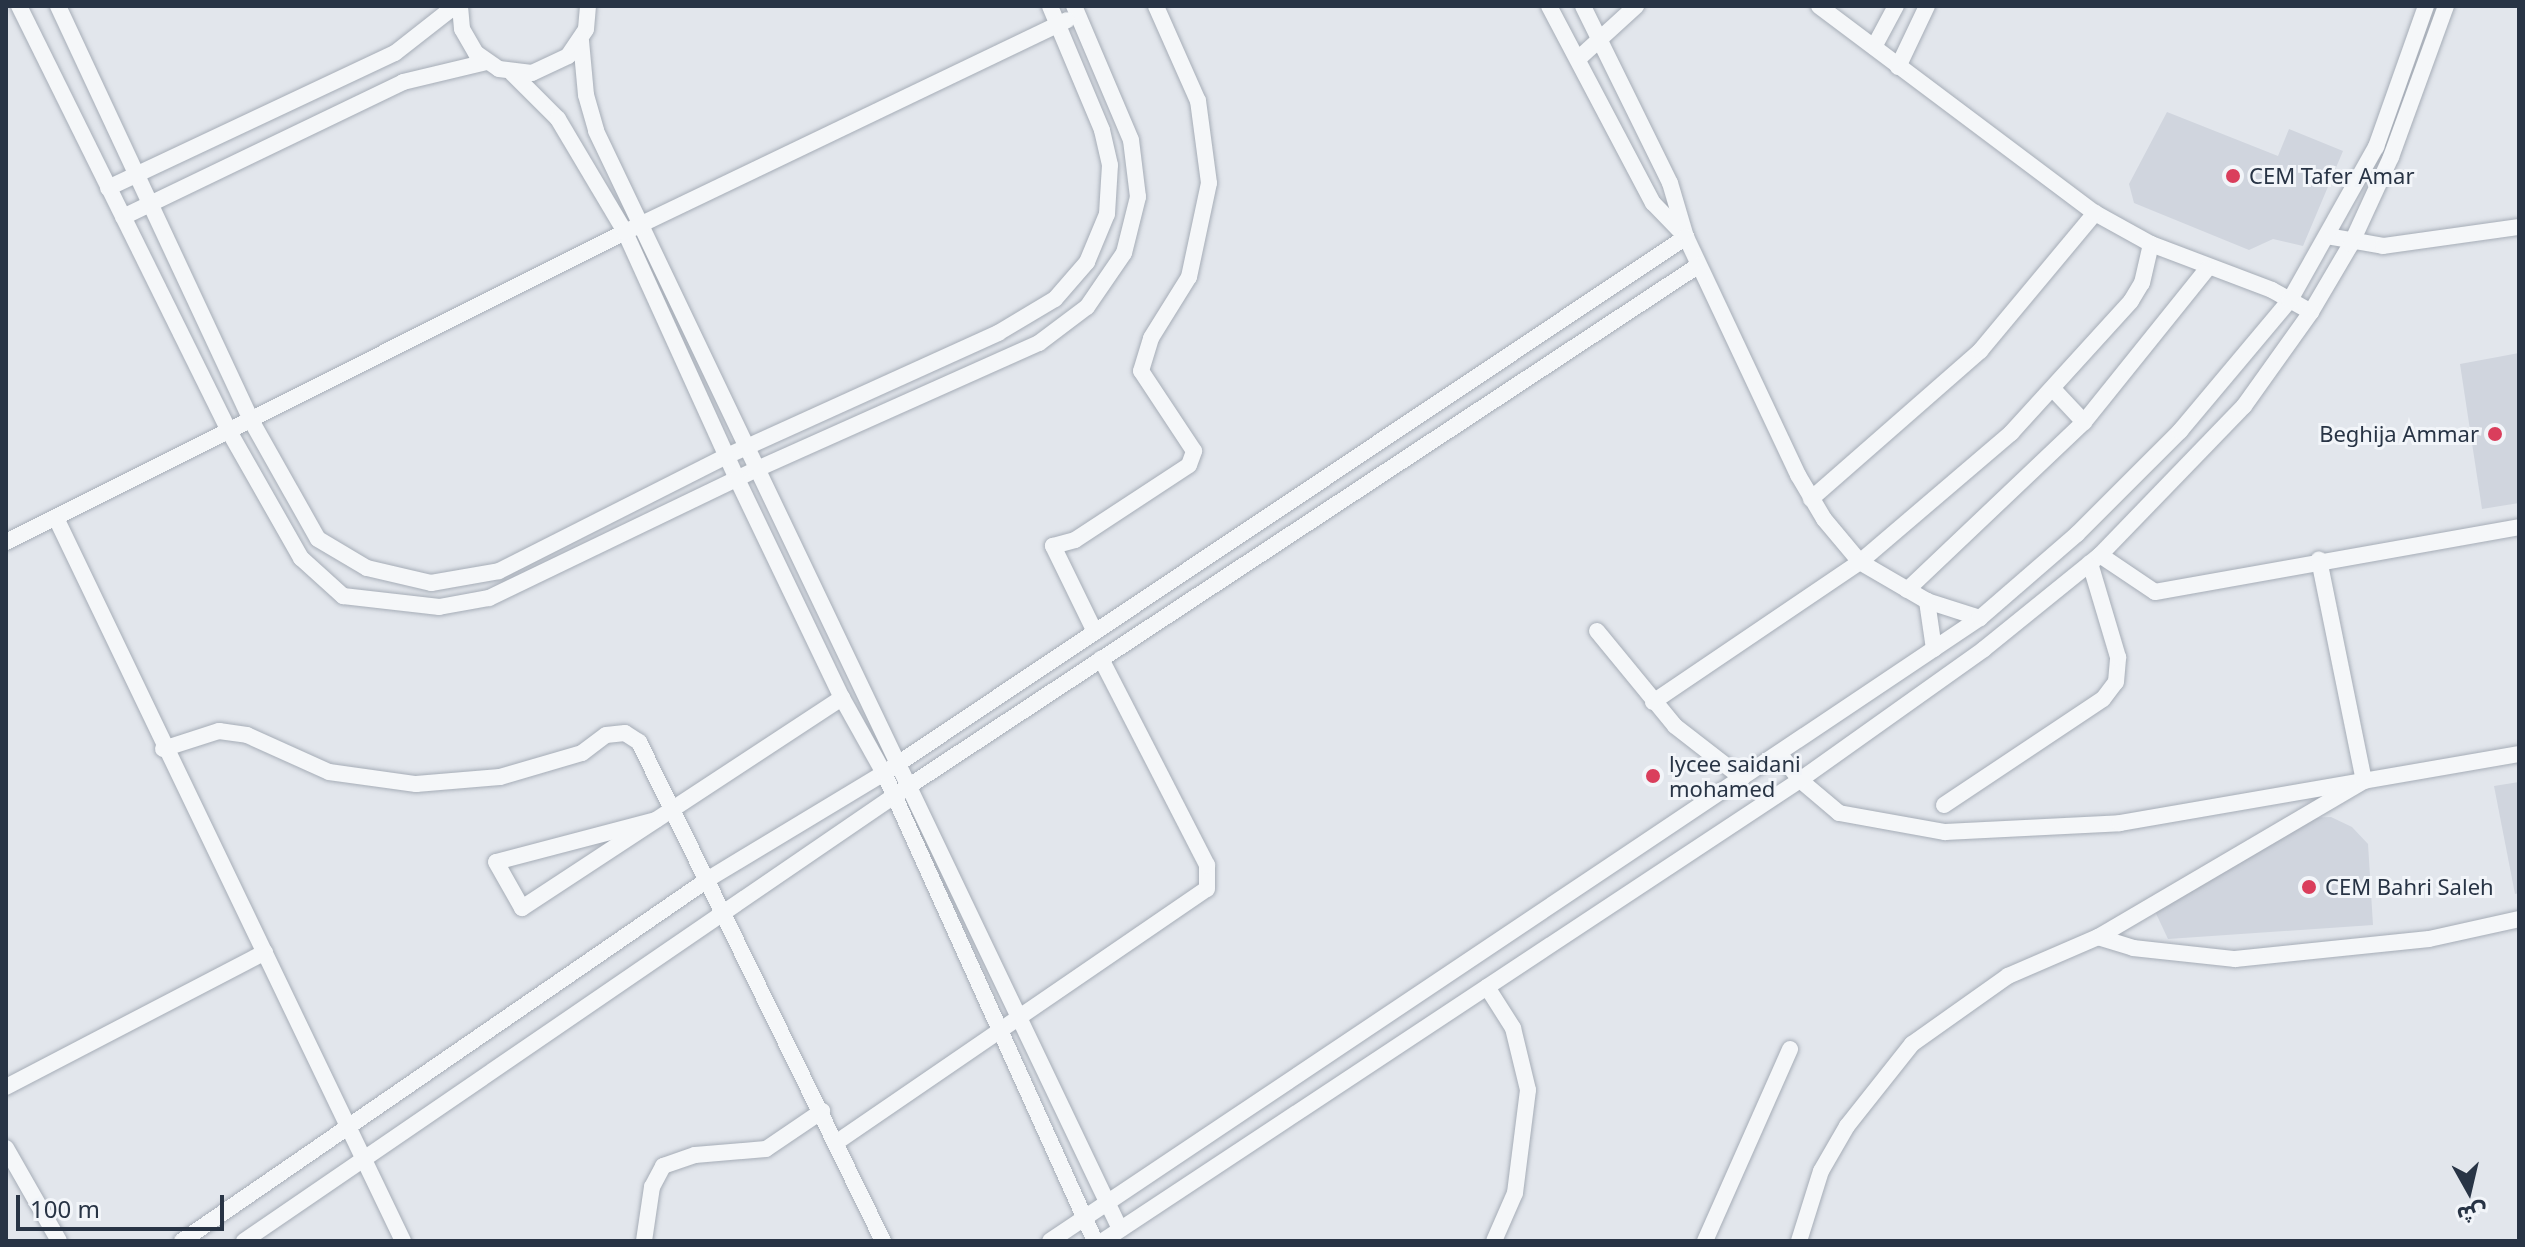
<!DOCTYPE html>
<meta charset="utf-8">
<style>
body{margin:0}
#map{position:relative;width:2525px;height:1247px;overflow:hidden;background:#e2e6ec;font-family:"Noto Sans","Noto Sans Arabic",sans-serif}
div>[style]{position:absolute}
.built>*{inset:0;background:#d0d5de}
.roads{filter:drop-shadow(0 0 2px #a6adb7) drop-shadow(0 0 2px #a6adb7)}
.minor>*{height:16px;margin:-8px;padding:0 8px;transform-origin:8px;border-radius:8px;background:#f5f7f9}
.dots>*{width:22px;height:22px;translate:-50% -50%;box-sizing:border-box;border:4px solid #f2f5f9;border-radius:50%}
span{translate:-50% -50%;white-space:nowrap;text-align:center;line-height:1.15;-webkit-text-stroke:6px #f2f5f9;paint-order:stroke}
.poi-label{font-size:22px;color:#283445}
.left{translate:0 -50%;text-align:left}
.right{translate:-100% -50%;text-align:right}
.frame{position:absolute;inset:0;border:8px solid #283445;pointer-events:none}
.north{position:absolute;left:2429px;top:1151px;width:80px;height:80px;-webkit-text-stroke:6px #f2f5f9;paint-order:stroke;rotate:172deg;font-size:22px;font-weight:700;line-height:32px;text-align:center;color:#283445}
.north::after{content:'';display:block;margin:auto;width:28px;height:36px;background:#283445;clip-path:polygon(50% 0,100% 100%,50% 72%,0 100%)}
.scale{position:absolute;left:16px;top:1195px;width:208px;height:36px;box-sizing:border-box;border:4px solid #283445;border-top:0;padding-left:10px;font-size:24px;line-height:28px;white-space:nowrap;color:#283445;-webkit-text-stroke:6px #f2f5f9;paint-order:stroke}
</style>
<div id="map">
<div class="built">
<i style="clip-path:polygon(2167px 112px,2278px 156px,2289px 129px,2343px 151px,2303px 246px,2273px 239px,2249px 250px,2134px 203px,2129px 184px)"></i>
<i style="clip-path:polygon(2519px 353px,2519px 503px,2482px 509px,2460px 364px)"></i>
<i style="clip-path:polygon(2519px 782px,2519px 893px,2515px 894px,2494px 786px)"></i>
<i style="clip-path:polygon(2331px 817px,2352px 827px,2368px 844px,2373px 925px,2168px 939px,2152px 905px,2309px 818px)"></i>
</div>
<div class="roads">
<div class="minor">
<i style="left:19px;top:6px;width:476px;rotate:63.7deg"></i>
<i style="left:230px;top:433px;width:144px;rotate:60.4deg"></i>
<i style="left:301px;top:558px;width:57px;rotate:42.1deg"></i>
<i style="left:343px;top:596px;width:97px;rotate:6.5deg"></i>
<i style="left:439px;top:607px;width:51px;rotate:-10.2deg"></i>
<i style="left:489px;top:598px;width:295px;rotate:-25.7deg"></i>
<i style="left:755px;top:470px;width:311px;rotate:-24.1deg"></i>
<i style="left:1039px;top:343px;width:60px;rotate:-36.9deg"></i>
<i style="left:1087px;top:307px;width:65px;rotate:-55.6deg"></i>
<i style="left:1124px;top:253px;width:58px;rotate:-76deg"></i>
<i style="left:1138px;top:197px;width:57px;rotate:-97deg"></i>
<i style="left:1131px;top:140px;width:146px;rotate:-113deg"></i>
<i style="left:58px;top:6px;width:459px;rotate:65deg"></i>
<i style="left:252px;top:422px;width:134px;rotate:60.6deg"></i>
<i style="left:318px;top:539px;width:57px;rotate:30.6deg"></i>
<i style="left:367px;top:568px;width:66px;rotate:13.2deg"></i>
<i style="left:431px;top:583px;width:69px;rotate:-10deg"></i>
<i style="left:499px;top:571px;width:255px;rotate:-26.8deg"></i>
<i style="left:727px;top:456px;width:298px;rotate:-24.4deg"></i>
<i style="left:998px;top:333px;width:66px;rotate:-30.8deg"></i>
<i style="left:1055px;top:299px;width:49px;rotate:-49.1deg"></i>
<i style="left:1087px;top:262px;width:52px;rotate:-67.4deg"></i>
<i style="left:1107px;top:214px;width:49px;rotate:-86.5deg"></i>
<i style="left:1110px;top:165px;width:36px;rotate:-103deg"></i>
<i style="left:1102px;top:130px;width:134px;rotate:-112.8deg"></i>
<i style="left:460px;top:6px;width:23px;rotate:85deg"></i>
<i style="left:462px;top:29px;width:28px;rotate:60deg"></i>
<i style="left:476px;top:53px;width:28px;rotate:35deg"></i>
<i style="left:499px;top:69px;width:33px;rotate:7deg"></i>
<i style="left:532px;top:73px;width:40px;rotate:-25deg"></i>
<i style="left:568px;top:56px;width:32px;rotate:-56deg"></i>
<i style="left:586px;top:29px;width:23px;rotate:-85deg"></i>
<i style="left:1549px;top:6px;width:223px;rotate:62.2deg"></i>
<i style="left:1653px;top:203px;width:47px;rotate:45.9deg"></i>
<i style="left:1686px;top:237px;width:56px;rotate:-106.5deg"></i>
<i style="left:1670px;top:183px;width:197px;rotate:-116.2deg"></i>
<i style="left:1819px;top:6px;width:345px;rotate:36.9deg"></i>
<i style="left:2095px;top:213px;width:64px;rotate:29deg"></i>
<i style="left:2151px;top:244px;width:129px;rotate:20.8deg"></i>
<i style="left:2272px;top:290px;width:45px;rotate:29.4deg"></i>
<i style="left:581px;top:41px;width:54px;rotate:84.7deg"></i>
<i style="left:586px;top:95px;width:37px;rotate:74deg"></i>
<i style="left:596px;top:131px;width:1217px;rotate:64.49deg"></i>
<i style="left:1874px;top:47px;width:47px;rotate:-61.8deg"></i>
<i style="left:1578px;top:59px;width:79px;rotate:-42.4deg"></i>
<i style="left:1898px;top:67px;width:68px;rotate:-64.6deg"></i>
<i style="left:512px;top:73px;width:65px;rotate:45deg"></i>
<i style="left:558px;top:119px;width:131px;rotate:59.3deg"></i>
<i style="left:625px;top:232px;width:271px;rotate:65.6deg"></i>
<i style="left:737px;top:479px;width:243px;rotate:64.4deg"></i>
<i style="left:842px;top:698px;width:86px;rotate:60.8deg"></i>
<i style="left:884px;top:773px;width:513px;rotate:65.73deg"></i>
<i style="left:108px;top:188px;width:317px;rotate:-25.2deg"></i>
<i style="left:395px;top:53px;width:76px;rotate:-38.1deg"></i>
<i style="left:123px;top:217px;width:311px;rotate:-25.7deg"></i>
<i style="left:403px;top:82px;width:86px;rotate:-13.4deg"></i>
<i style="left:2327px;top:236px;width:57px;rotate:10.1deg"></i>
<i style="left:2383px;top:246px;width:137px;rotate:-8deg"></i>
<i style="left:2054px;top:390px;width:44px;rotate:46.8deg"></i>
<i style="left:1811px;top:499px;width:225px;rotate:-41.2deg"></i>
<i style="left:1980px;top:351px;width:180px;rotate:-50.2deg"></i>
<i style="left:56px;top:518px;width:802px;rotate:64.36deg"></i>
<i style="left:6px;top:542px;width:692px;rotate:-26.6deg"></i>
<i style="left:625px;top:232px;width:490px;rotate:-25.6deg"></i>
<i style="left:2100px;top:555px;width:66px;rotate:33.9deg"></i>
<i style="left:2155px;top:592px;width:370px;rotate:-10.1deg"></i>
<i style="left:1907px;top:590px;width:244px;rotate:-43.5deg"></i>
<i style="left:2084px;top:422px;width:196px;rotate:-51.2deg"></i>
<i style="left:1597px;top:631px;width:123px;rotate:50.6deg"></i>
<i style="left:1675px;top:726px;width:85px;rotate:37.8deg"></i>
<i style="left:1095px;top:632px;width:96px;rotate:-116deg"></i>
<i style="left:1053px;top:546px;width:23px;rotate:-15deg"></i>
<i style="left:1075px;top:540px;width:136px;rotate:-33.3deg"></i>
<i style="left:1189px;top:465px;width:15px;rotate:-70deg"></i>
<i style="left:1194px;top:451px;width:96px;rotate:-123.5deg"></i>
<i style="left:1141px;top:371px;width:34px;rotate:-73deg"></i>
<i style="left:1151px;top:338px;width:72px;rotate:-58.1deg"></i>
<i style="left:1189px;top:277px;width:96px;rotate:-78deg"></i>
<i style="left:1209px;top:183px;width:83px;rotate:-97.6deg"></i>
<i style="left:1198px;top:101px;width:104px;rotate:-113.9deg"></i>
<i style="left:1934px;top:649px;width:49px;rotate:-98.3deg"></i>
<i style="left:1927px;top:601px;width:56px;rotate:17.8deg"></i>
<i style="left:1653px;top:702px;width:250px;rotate:-34.1deg"></i>
<i style="left:1860px;top:562px;width:199px;rotate:-40.5deg"></i>
<i style="left:2011px;top:433px;width:178px;rotate:-47.7deg"></i>
<i style="left:2131px;top:301px;width:21px;rotate:-59deg"></i>
<i style="left:2142px;top:283px;width:40px;rotate:-77deg"></i>
<i style="left:163px;top:749px;width:59px;rotate:-17.8deg"></i>
<i style="left:219px;top:731px;width:28px;rotate:8deg"></i>
<i style="left:247px;top:735px;width:90px;rotate:24.3deg"></i>
<i style="left:329px;top:772px;width:88px;rotate:7.9deg"></i>
<i style="left:416px;top:784px;width:84px;rotate:-4.8deg"></i>
<i style="left:500px;top:777px;width:85px;rotate:-16.3deg"></i>
<i style="left:582px;top:753px;width:30px;rotate:-37deg"></i>
<i style="left:606px;top:735px;width:19px;rotate:-6deg"></i>
<i style="left:625px;top:733px;width:17px;rotate:33deg"></i>
<i style="left:639px;top:742px;width:555px;rotate:63.94deg"></i>
<i style="left:1779px;top:753px;width:34px;rotate:52deg"></i>
<i style="left:1800px;top:780px;width:51px;rotate:40.2deg"></i>
<i style="left:1839px;top:813px;width:108px;rotate:10.2deg"></i>
<i style="left:1945px;top:832px;width:175px;rotate:-2.9deg"></i>
<i style="left:2120px;top:823px;width:405px;rotate:-9.8deg"></i>
<i style="left:1944px;top:805px;width:191px;rotate:-33.7deg"></i>
<i style="left:2103px;top:699px;width:21px;rotate:-53deg"></i>
<i style="left:2116px;top:682px;width:25px;rotate:-85deg"></i>
<i style="left:2118px;top:657px;width:98px;rotate:-106.6deg"></i>
<i style="left:656px;top:820px;width:165px;rotate:165.3deg"></i>
<i style="left:496px;top:862px;width:53px;rotate:60.5deg"></i>
<i style="left:522px;top:908px;width:383px;rotate:-33.3deg"></i>
<i style="left:2098px;top:937px;width:37px;rotate:17deg"></i>
<i style="left:2133px;top:948px;width:103px;rotate:6.2deg"></i>
<i style="left:2235px;top:959px;width:195px;rotate:-5.9deg"></i>
<i style="left:2429px;top:939px;width:92px;rotate:-12.5deg"></i>
<i style="left:1487px;top:987px;width:49px;rotate:57.6deg"></i>
<i style="left:1513px;top:1028px;width:64px;rotate:76.4deg"></i>
<i style="left:1528px;top:1090px;width:104px;rotate:97.2deg"></i>
<i style="left:1515px;top:1193px;width:52px;rotate:113.6deg"></i>
<i style="left:6px;top:1087px;width:292px;rotate:-27.5deg"></i>
<i style="left:837px;top:1142px;width:448px;rotate:-34.4deg"></i>
<i style="left:1207px;top:889px;width:24px;rotate:-90deg"></i>
<i style="left:1207px;top:865px;width:232px;rotate:-117.2deg"></i>
<i style="left:6px;top:1148px;width:107px;rotate:60.3deg"></i>
<i style="left:182px;top:1241px;width:641px;rotate:-34.51deg"></i>
<i style="left:710px;top:878px;width:203px;rotate:-31.1deg"></i>
<i style="left:884px;top:773px;width:965px;rotate:-33.76deg"></i>
<i style="left:1686px;top:237px;width:263px;rotate:64.8deg"></i>
<i style="left:1798px;top:475px;width:51px;rotate:59.4deg"></i>
<i style="left:1824px;top:519px;width:56px;rotate:50.1deg"></i>
<i style="left:1860px;top:562px;width:78px;rotate:30.2deg"></i>
<i style="left:244px;top:1241px;width:788px;rotate:-34.4deg"></i>
<i style="left:894px;top:796px;width:964px;rotate:-33.41deg"></i>
<i style="left:644px;top:1241px;width:55px;rotate:-81.6deg"></i>
<i style="left:652px;top:1187px;width:24px;rotate:-62deg"></i>
<i style="left:663px;top:1166px;width:34px;rotate:-19deg"></i>
<i style="left:695px;top:1155px;width:71px;rotate:-4.8deg"></i>
<i style="left:766px;top:1149px;width:68px;rotate:-34.2deg"></i>
<i style="left:1050px;top:1241px;width:1119px;rotate:-33.82deg"></i>
<i style="left:1980px;top:618px;width:128px;rotate:-40.9deg"></i>
<i style="left:2077px;top:534px;width:146px;rotate:-45deg"></i>
<i style="left:2180px;top:431px;width:171px;rotate:-50deg"></i>
<i style="left:2290px;top:300px;width:176px;rotate:-60.7deg"></i>
<i style="left:2376px;top:147px;width:150px;rotate:-70.5deg"></i>
<i style="left:1103px;top:1241px;width:836px;rotate:-33.48deg"></i>
<i style="left:1800px;top:780px;width:226px;rotate:-35.4deg"></i>
<i style="left:1984px;top:649px;width:149px;rotate:-39deg"></i>
<i style="left:2100px;top:555px;width:207px;rotate:-46deg"></i>
<i style="left:2244px;top:406px;width:115px;rotate:-54.5deg"></i>
<i style="left:2311px;top:312px;width:79px;rotate:-59.5deg"></i>
<i style="left:2351px;top:244px;width:96px;rotate:-65.3deg"></i>
<i style="left:2391px;top:157px;width:161px;rotate:-70deg"></i>
<i style="left:1705px;top:1241px;width:210px;rotate:-66.1deg"></i>
<i style="left:1799px;top:1241px;width:73px;rotate:-72.6deg"></i>
<i style="left:1821px;top:1171px;width:52px;rotate:-60deg"></i>
<i style="left:1847px;top:1126px;width:105px;rotate:-51.6deg"></i>
<i style="left:1912px;top:1044px;width:118px;rotate:-35.3deg"></i>
<i style="left:2008px;top:976px;width:98px;rotate:-23.4deg"></i>
<i style="left:2098px;top:937px;width:308px;rotate:-30.4deg"></i>
<i style="left:2364px;top:781px;width:226px;rotate:-101.5deg"></i>
</div>
</div>
<div class="dots">
<i style="left:2233px;top:176px;background:#da3e5c"></i>
<i style="left:2495px;top:434px;background:#da3e5c"></i>
<i style="left:1653px;top:776px;background:#da3e5c"></i>
<i style="left:2309px;top:887px;background:#da3e5c"></i>
</div>
<div class="poi-label">
<span class="left" style="left:2249px;top:176px">CEM Tafer Amar</span>
<span class="right" style="left:2479px;top:434px">Beghija Ammar</span>
<span class="left" style="left:1669px;top:776px">lycee saidani<br>mohamed</span>
<span class="left" style="left:2325px;top:887px">CEM Bahri Saleh</span>
</div>
<div class="frame"></div>
<div class="north">ش</div>
<div class="scale">100 m</div>
</div>
